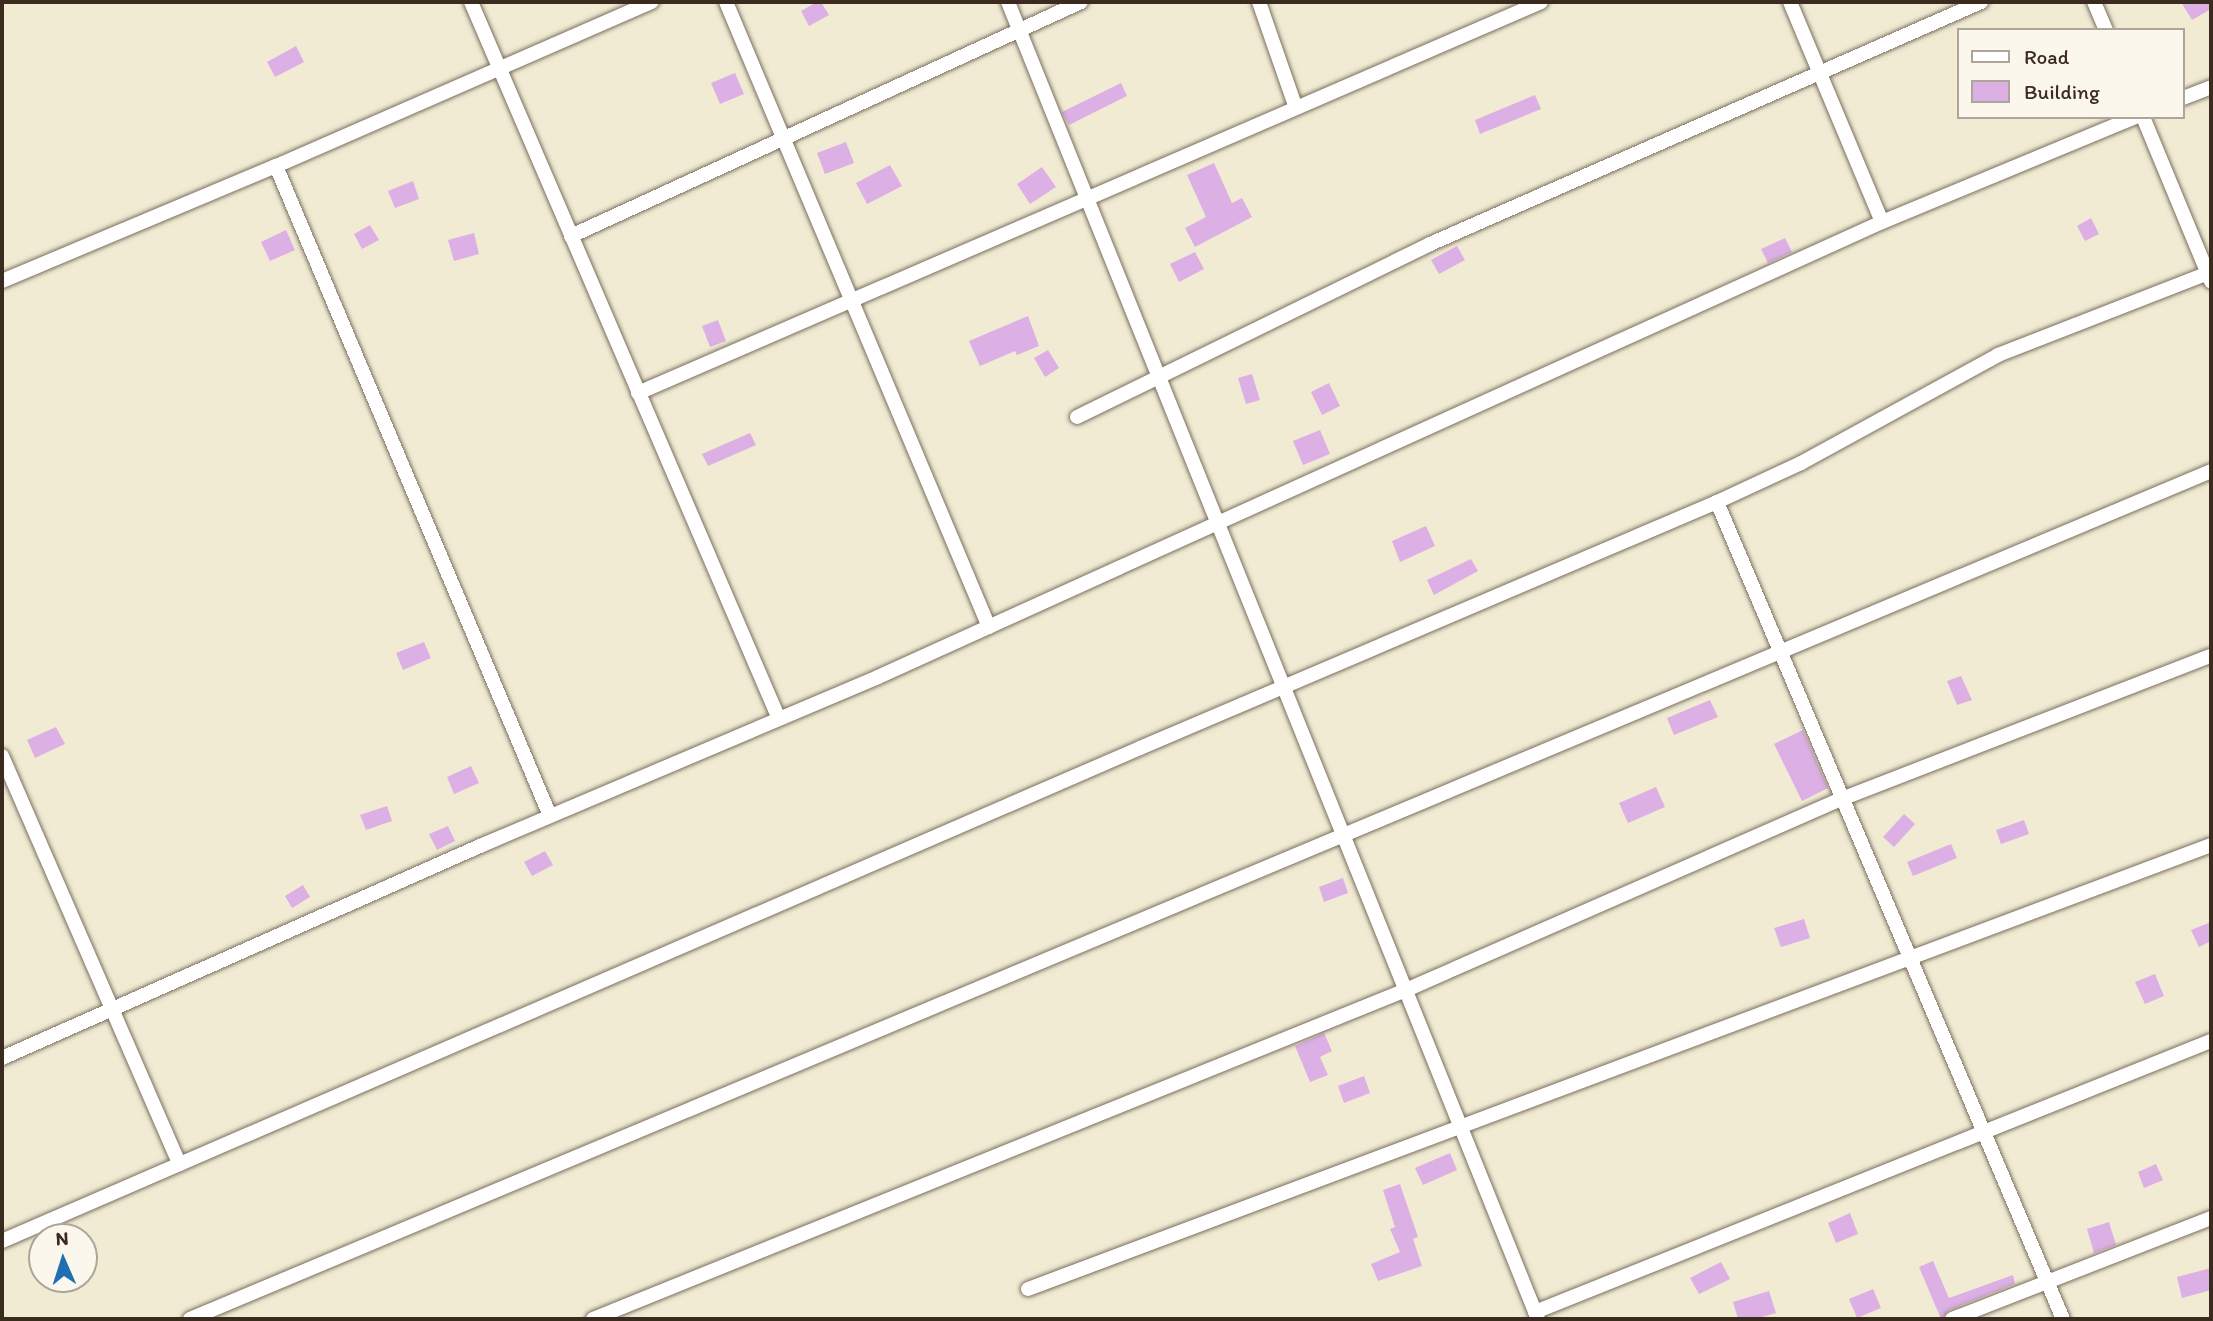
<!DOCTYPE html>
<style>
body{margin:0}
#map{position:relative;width:2213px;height:1321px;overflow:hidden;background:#f1ebd4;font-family:Itim,sans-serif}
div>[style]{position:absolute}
.building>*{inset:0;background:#dcb0e5}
.roads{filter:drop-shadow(0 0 2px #7b6e5e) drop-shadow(0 0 2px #7b6e5e)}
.street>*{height:14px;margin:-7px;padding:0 7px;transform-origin:7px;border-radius:7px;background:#fff}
span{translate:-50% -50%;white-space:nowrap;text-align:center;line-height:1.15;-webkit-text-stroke:5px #fbf7ec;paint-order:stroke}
.frame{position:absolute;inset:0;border:4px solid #3b2a1e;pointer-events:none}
.legend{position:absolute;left:1957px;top:28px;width:228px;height:91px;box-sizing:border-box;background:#fbf7ec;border:2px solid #aea59a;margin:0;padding:9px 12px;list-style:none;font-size:21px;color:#3b2a1e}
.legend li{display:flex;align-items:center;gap:14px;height:35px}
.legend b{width:35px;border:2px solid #aea59a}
.north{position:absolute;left:28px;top:1223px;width:70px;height:70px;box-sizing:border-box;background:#fbf7ec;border:2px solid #aea59a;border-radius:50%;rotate:357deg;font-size:19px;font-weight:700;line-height:28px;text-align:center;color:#3b2a1e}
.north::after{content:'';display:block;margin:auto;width:24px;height:32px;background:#1f6fb2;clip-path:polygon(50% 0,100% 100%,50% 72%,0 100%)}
</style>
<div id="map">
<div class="building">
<i style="clip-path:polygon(817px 2px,821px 2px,829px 15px,809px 26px,801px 11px)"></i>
<i style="clip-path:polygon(2181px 2px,2211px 2px,2211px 9px,2192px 20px)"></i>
<i style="clip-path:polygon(296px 46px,304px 62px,275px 77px,267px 62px)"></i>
<i style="clip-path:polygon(735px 73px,744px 94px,720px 104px,711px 83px)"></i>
<i style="clip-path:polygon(1121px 83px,1127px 96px,1069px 125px,1062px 112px)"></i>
<i style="clip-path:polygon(1535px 95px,1541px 109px,1480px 134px,1475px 120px)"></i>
<i style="clip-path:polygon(846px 142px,854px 163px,825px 174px,817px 153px)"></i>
<i style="clip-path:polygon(1214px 163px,1232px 203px,1242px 198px,1252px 217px,1195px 247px,1185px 228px,1206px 217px,1187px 175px)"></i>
<i style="clip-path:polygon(890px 165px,902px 186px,867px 204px,856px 183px)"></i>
<i style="clip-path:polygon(1042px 167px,1056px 187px,1030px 204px,1017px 184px)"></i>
<i style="clip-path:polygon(413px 181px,419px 199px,395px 208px,388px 191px)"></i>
<i style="clip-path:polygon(2091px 218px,2099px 234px,2085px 241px,2077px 226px)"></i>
<i style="clip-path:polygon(370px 225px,379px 240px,362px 249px,354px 234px)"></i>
<i style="clip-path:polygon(286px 230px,295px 250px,270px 261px,261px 242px)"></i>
<i style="clip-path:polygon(474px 233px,479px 254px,454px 261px,448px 240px)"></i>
<i style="clip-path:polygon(1785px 238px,1792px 252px,1768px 263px,1761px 249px)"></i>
<i style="clip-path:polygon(1457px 246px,1465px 260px,1439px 274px,1431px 260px)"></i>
<i style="clip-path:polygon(1195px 252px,1204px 269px,1179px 282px,1170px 264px)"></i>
<i style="clip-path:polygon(1028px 316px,1039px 346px,1017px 355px,1015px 351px,980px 366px,969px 341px)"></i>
<i style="clip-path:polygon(718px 320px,726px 341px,710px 347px,702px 326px)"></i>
<i style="clip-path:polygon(1048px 350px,1059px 368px,1045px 377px,1034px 358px)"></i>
<i style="clip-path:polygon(1252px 374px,1260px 400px,1246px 404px,1238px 378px)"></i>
<i style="clip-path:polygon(1329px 383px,1340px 406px,1322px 415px,1311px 392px)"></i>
<i style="clip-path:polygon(1320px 430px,1330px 454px,1303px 465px,1293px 441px)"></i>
<i style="clip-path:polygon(750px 433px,756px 445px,708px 466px,702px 454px)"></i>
<i style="clip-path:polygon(1426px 526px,1435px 546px,1400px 562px,1392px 541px)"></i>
<i style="clip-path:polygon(1471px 559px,1478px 571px,1434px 595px,1427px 580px)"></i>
<i style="clip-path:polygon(424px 642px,431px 658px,403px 670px,396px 653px)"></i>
<i style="clip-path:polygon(1961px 676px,1972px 700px,1957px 705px,1947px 681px)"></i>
<i style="clip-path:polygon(1710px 700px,1718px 717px,1674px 735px,1667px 718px)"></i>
<i style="clip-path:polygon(56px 727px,65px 744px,35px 758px,27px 740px)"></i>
<i style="clip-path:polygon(1803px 730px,1828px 788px,1802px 801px,1774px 744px)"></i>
<i style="clip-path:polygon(471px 766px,479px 783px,454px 794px,447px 777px)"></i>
<i style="clip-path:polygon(1656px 787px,1665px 807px,1628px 823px,1619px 803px)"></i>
<i style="clip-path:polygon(387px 806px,392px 821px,366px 830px,360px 815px)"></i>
<i style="clip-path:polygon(1904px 814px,1915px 824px,1894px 847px,1883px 837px)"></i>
<i style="clip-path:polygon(2024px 820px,2029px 834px,2001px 844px,1996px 830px)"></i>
<i style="clip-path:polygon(448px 826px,455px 841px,437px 850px,429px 834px)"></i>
<i style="clip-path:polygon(1951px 844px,1957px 858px,1913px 876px,1907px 862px)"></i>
<i style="clip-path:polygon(545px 851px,553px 865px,532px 876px,524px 862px)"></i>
<i style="clip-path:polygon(1343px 878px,1348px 893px,1324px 902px,1319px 887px)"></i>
<i style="clip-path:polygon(303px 885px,310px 897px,292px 908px,285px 896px)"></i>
<i style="clip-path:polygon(1804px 919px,1810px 938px,1781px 947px,1774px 928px)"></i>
<i style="clip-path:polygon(2211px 922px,2211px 941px,2199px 947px,2191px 930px)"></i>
<i style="clip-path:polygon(2155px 974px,2164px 996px,2145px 1004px,2135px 982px)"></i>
<i style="clip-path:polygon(1324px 1033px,1332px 1051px,1320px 1057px,1328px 1075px,1310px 1082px,1295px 1046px)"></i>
<i style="clip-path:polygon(1364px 1076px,1370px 1093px,1344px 1103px,1338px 1086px)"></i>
<i style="clip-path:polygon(1450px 1153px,1457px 1170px,1423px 1185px,1415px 1168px)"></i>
<i style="clip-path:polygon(2156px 1164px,2163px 1180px,2144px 1188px,2138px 1172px)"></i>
<i style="clip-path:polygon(1400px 1184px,1418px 1237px,1413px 1239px,1422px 1266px,1378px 1281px,1371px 1264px,1400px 1252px,1390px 1229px,1395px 1227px,1383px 1190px)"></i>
<i style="clip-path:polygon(1850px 1213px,1858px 1234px,1836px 1243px,1828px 1223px)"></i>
<i style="clip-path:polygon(2109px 1222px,2116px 1245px,2094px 1253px,2087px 1229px)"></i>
<i style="clip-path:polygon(1933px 1261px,1949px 1298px,2013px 1275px,2015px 1284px,1949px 1310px,1941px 1319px,1919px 1267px)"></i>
<i style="clip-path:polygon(1721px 1262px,1730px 1279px,1699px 1294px,1690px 1278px)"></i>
<i style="clip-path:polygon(2211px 1268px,2211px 1290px,2182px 1298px,2177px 1277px)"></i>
<i style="clip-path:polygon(1873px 1289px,1881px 1308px,1857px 1318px,1849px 1299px)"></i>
<i style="clip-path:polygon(1769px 1291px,1776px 1313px,1755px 1319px,1738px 1319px,1733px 1302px)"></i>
</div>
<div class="roads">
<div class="street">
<i style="left:471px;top:2px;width:780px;rotate:66.75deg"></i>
<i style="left:726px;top:2px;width:678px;rotate:67.18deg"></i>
<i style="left:1008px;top:2px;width:1420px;rotate:68.08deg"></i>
<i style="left:1259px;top:2px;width:112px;rotate:70.8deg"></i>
<i style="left:1790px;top:2px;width:238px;rotate:67.3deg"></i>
<i style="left:2094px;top:2px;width:30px;rotate:67deg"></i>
<i style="left:2183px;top:98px;width:30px;rotate:-21deg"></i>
<i style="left:2143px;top:117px;width:178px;rotate:67.5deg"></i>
<i style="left:276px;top:166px;width:705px;rotate:67.14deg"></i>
<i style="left:571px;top:236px;width:561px;rotate:-24.65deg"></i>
<i style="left:2px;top:281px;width:297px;rotate:-22.8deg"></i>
<i style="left:276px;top:166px;width:410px;rotate:-23.6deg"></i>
<i style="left:638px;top:393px;width:984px;rotate:-23.41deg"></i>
<i style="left:1077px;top:417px;width:393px;rotate:-26.1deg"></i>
<i style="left:1430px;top:244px;width:602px;rotate:-23.71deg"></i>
<i style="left:1717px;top:502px;width:887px;rotate:67.05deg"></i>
<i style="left:2px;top:756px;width:445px;rotate:66.5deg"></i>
<i style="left:2px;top:1058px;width:523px;rotate:-23.92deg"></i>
<i style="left:480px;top:846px;width:432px;rotate:-23deg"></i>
<i style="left:878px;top:677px;width:1102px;rotate:-24.38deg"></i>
<i style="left:1882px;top:222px;width:275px;rotate:-22.5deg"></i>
<i style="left:2px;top:1241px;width:1240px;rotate:-23.42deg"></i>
<i style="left:1140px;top:748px;width:627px;rotate:-23.09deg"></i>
<i style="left:1717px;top:502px;width:93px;rotate:-24.9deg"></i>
<i style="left:1801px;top:463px;width:225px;rotate:-28.7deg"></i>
<i style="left:1998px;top:355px;width:229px;rotate:-21.3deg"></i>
<i style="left:1028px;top:1289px;width:1264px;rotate:-20.57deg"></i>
<i style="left:1535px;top:1312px;width:728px;rotate:-21.85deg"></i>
<i style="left:190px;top:1319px;width:2192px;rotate:-22.76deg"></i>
<i style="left:593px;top:1319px;width:877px;rotate:-22.03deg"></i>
<i style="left:1406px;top:990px;width:478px;rotate:-23.7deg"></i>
<i style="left:1844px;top:798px;width:394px;rotate:-21.2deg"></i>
<i style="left:1952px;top:1319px;width:278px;rotate:-21.3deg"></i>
</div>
</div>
<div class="frame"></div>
<ul class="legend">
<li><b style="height:9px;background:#fff"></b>Road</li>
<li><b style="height:19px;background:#dcb0e5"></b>Building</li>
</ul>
<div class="north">N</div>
</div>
